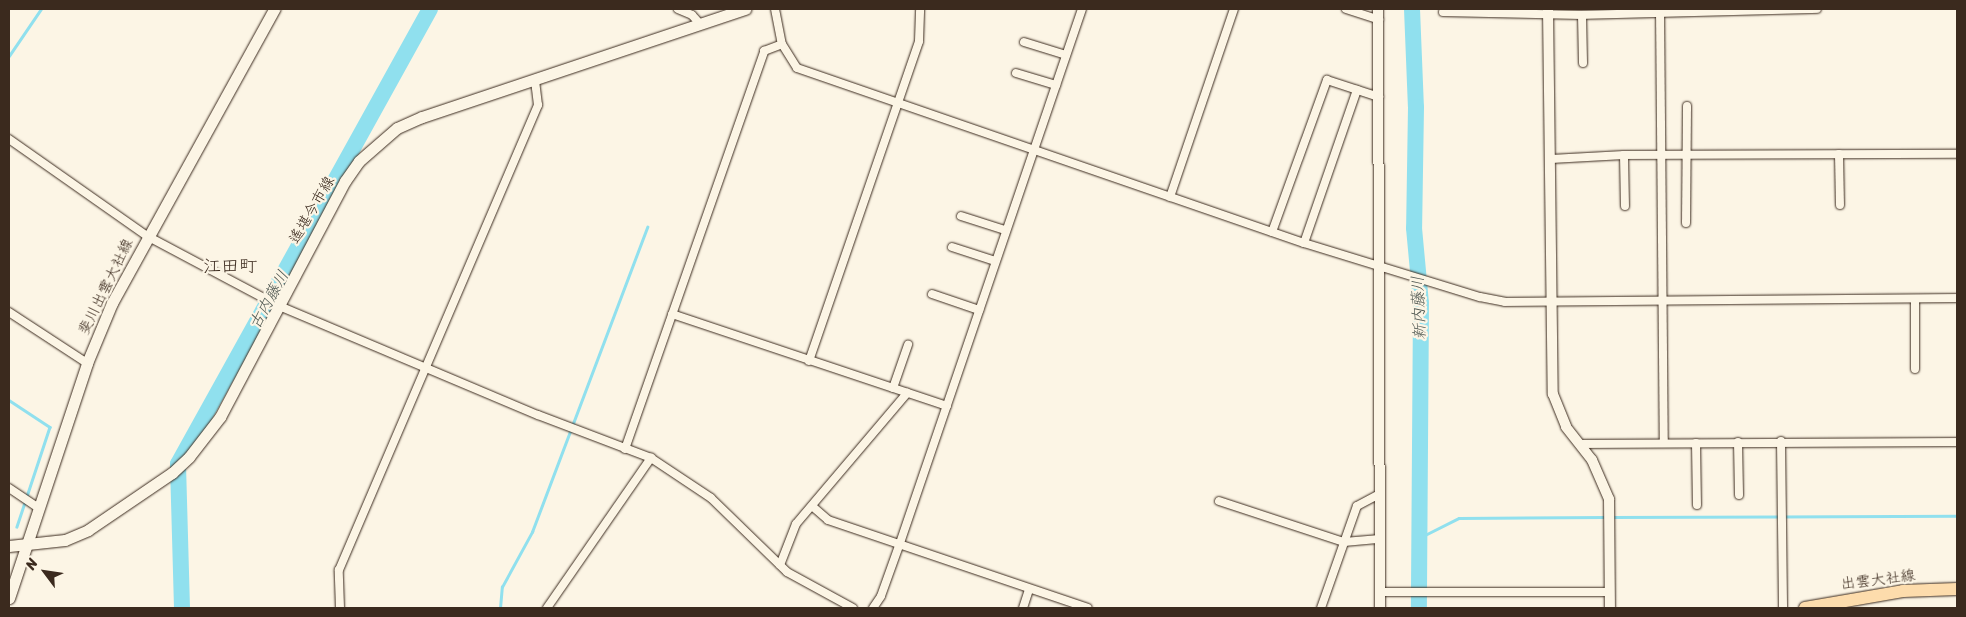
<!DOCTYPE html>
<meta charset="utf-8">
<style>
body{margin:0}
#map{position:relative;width:1966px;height:617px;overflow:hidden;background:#fcf5e5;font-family:Sriracha,"Klee One",sans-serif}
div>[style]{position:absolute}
.stream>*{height:2.5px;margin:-1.25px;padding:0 1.25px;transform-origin:1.25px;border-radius:1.25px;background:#90e0ee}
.river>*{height:16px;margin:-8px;padding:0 8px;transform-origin:8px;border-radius:8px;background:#90e0ee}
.roads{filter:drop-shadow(0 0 1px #3b2a1e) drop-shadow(0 0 1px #3b2a1e)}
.minor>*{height:8px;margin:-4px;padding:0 4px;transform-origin:4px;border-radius:4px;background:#fcf5e5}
.tertiary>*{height:10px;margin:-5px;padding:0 5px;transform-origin:5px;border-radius:5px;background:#fcf5e5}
.secondary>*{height:11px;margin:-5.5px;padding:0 5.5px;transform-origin:5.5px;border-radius:5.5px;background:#fcf5e5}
.primary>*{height:12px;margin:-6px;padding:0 6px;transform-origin:6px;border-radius:6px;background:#fddcac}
span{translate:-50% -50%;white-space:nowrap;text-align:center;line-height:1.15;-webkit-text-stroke:4.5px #fcf5e5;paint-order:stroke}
.street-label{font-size:15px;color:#3b2a1e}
.water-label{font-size:16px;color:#505852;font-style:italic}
.quarter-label{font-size:18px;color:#3b2a1e}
.frame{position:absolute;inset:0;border:10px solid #3b2a1e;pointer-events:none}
.north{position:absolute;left:20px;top:547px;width:50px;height:50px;-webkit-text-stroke:4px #fcf5e5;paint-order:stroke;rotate:301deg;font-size:14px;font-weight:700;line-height:20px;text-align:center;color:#3b2a1e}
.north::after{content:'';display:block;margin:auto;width:18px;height:22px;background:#3b2a1e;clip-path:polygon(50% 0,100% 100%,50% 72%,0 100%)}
</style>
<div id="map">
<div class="stream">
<i style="left:9px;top:56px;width:57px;rotate:-55.8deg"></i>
<i style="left:9px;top:400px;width:49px;rotate:33.4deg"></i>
<i style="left:50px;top:427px;width:105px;rotate:108.3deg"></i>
<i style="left:1611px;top:517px;width:346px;rotate:-0.2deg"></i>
<i style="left:1421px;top:537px;width:42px;rotate:-26.6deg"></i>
<i style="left:1459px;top:518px;width:147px;rotate:-0.4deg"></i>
<i style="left:500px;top:608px;width:21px;rotate:-85deg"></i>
<i style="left:502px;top:587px;width:63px;rotate:-61.4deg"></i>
<i style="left:532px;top:532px;width:326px;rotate:-69.3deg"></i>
</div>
<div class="river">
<i style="left:1412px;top:9px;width:98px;rotate:87.7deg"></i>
<i style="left:1416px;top:107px;width:121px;rotate:90.9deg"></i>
<i style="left:1414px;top:228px;width:75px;rotate:84.7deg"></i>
<i style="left:1421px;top:303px;width:305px;rotate:90.4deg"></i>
<i style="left:182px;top:608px;width:144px;rotate:-91.6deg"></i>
<i style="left:178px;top:464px;width:520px;rotate:-61.02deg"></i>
</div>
<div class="roads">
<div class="minor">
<i style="left:678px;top:9px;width:15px;rotate:23deg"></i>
<i style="left:692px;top:15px;width:13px;rotate:48deg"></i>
<i style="left:775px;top:9px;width:36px;rotate:79deg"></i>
<i style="left:782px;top:44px;width:28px;rotate:58deg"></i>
<i style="left:797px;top:68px;width:536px;rotate:19.04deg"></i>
<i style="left:1304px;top:243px;width:184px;rotate:17.1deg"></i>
<i style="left:1480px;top:297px;width:25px;rotate:11deg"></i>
<i style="left:1505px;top:302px;width:452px;rotate:-0.5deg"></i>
<i style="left:1346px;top:9px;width:35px;rotate:18deg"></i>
<i style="left:1660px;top:9px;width:434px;rotate:89.5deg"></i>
<i style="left:1443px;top:12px;width:139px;rotate:1.2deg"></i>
<i style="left:1582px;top:15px;width:235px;rotate:-1.5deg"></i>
<i style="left:1582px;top:15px;width:48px;rotate:88.8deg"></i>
<i style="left:1024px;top:42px;width:44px;rotate:17.2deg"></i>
<i style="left:1016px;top:73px;width:42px;rotate:16.7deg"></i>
<i style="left:9px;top:139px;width:169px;rotate:35.1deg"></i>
<i style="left:147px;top:236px;width:147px;rotate:28deg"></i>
<i style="left:277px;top:305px;width:283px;rotate:22.9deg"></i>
<i style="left:538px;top:415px;width:121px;rotate:20.8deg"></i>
<i style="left:651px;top:458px;width:72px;rotate:33.7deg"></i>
<i style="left:711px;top:498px;width:106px;rotate:44.2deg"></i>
<i style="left:787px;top:572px;width:75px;rotate:28.6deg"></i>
<i style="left:1839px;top:154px;width:51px;rotate:88.9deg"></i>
<i style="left:1624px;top:155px;width:51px;rotate:88.9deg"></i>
<i style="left:1551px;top:159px;width:73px;rotate:-3.1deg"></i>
<i style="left:1624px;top:155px;width:333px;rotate:-0.2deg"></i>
<i style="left:1170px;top:197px;width:199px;rotate:-71.2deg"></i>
<i style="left:961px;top:216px;width:46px;rotate:17.7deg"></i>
<i style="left:1686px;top:223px;width:117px;rotate:-89.5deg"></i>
<i style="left:1272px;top:232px;width:162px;rotate:-70.1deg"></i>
<i style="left:1327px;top:80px;width:55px;rotate:18.1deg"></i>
<i style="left:1304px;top:243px;width:162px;rotate:-70.9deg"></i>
<i style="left:952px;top:247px;width:45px;rotate:18deg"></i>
<i style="left:932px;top:294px;width:50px;rotate:18.8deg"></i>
<i style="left:1915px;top:299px;width:70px;rotate:90deg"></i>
<i style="left:9px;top:312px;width:93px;rotate:33.2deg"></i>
<i style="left:672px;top:314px;width:290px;rotate:18.5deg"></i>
<i style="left:809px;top:361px;width:338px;rotate:-71deg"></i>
<i style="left:919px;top:41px;width:32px;rotate:-88deg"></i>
<i style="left:893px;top:388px;width:46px;rotate:-70.8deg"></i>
<i style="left:1781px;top:441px;width:167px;rotate:89.3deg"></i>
<i style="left:1738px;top:442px;width:53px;rotate:88.9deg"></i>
<i style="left:1696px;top:443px;width:62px;rotate:89.1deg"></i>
<i style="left:1581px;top:444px;width:376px;rotate:-0.3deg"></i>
<i style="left:625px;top:449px;width:422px;rotate:-70.7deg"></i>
<i style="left:764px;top:51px;width:19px;rotate:-21deg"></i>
<i style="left:9px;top:488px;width:36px;rotate:34deg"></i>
<i style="left:1219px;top:501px;width:132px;rotate:18.2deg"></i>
<i style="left:1344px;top:542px;width:36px;rotate:-5deg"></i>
<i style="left:812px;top:506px;width:21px;rotate:41deg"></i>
<i style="left:828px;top:520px;width:274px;rotate:18.7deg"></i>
<i style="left:780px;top:565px;width:44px;rotate:-68.7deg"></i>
<i style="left:796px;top:524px;width:172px;rotate:-49.7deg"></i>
<i style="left:1380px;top:592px;width:230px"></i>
<i style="left:340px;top:608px;width:38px;rotate:-92deg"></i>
<i style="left:339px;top:570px;width:506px;rotate:-66.83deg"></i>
<i style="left:538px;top:105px;width:26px;rotate:-97deg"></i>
<i style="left:547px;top:608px;width:183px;rotate:-55.3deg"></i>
<i style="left:873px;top:608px;width:14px;rotate:-56deg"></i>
<i style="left:881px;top:596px;width:56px;rotate:-70.3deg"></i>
<i style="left:900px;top:543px;width:564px;rotate:-71.18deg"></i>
<i style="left:1023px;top:608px;width:20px;rotate:-72deg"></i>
<i style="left:1321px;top:608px;width:108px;rotate:-70.6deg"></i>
<i style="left:1357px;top:506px;width:26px;rotate:-28deg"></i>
</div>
<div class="tertiary">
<i style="left:1378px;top:9px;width:599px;rotate:89.81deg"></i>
<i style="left:1548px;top:9px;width:385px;rotate:89.3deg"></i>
<i style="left:1553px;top:394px;width:35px;rotate:68deg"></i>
<i style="left:1566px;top:427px;width:42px;rotate:51.8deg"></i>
<i style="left:1592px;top:460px;width:43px;rotate:66.4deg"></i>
<i style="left:1609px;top:499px;width:109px;rotate:89.5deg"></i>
</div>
<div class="secondary">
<i style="left:9px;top:546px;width:56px;rotate:-6.1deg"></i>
<i style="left:65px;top:540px;width:25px;rotate:-23deg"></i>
<i style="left:88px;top:530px;width:102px;rotate:-34.2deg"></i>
<i style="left:172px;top:473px;width:23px;rotate:-43deg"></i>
<i style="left:189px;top:457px;width:51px;rotate:-52.2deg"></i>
<i style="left:220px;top:417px;width:267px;rotate:-62.1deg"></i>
<i style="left:345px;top:181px;width:24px;rotate:-55deg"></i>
<i style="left:359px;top:161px;width:50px;rotate:-41deg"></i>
<i style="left:397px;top:128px;width:27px;rotate:-24deg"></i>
<i style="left:422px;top:117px;width:341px;rotate:-18.5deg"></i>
<i style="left:9px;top:598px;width:248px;rotate:-71.6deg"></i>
<i style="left:87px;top:363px;width:65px;rotate:-67.4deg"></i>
<i style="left:112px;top:303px;width:336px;rotate:-61.1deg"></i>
</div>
<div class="primary">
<i style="left:1805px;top:608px;width:99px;rotate:-9.8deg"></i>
<i style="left:1903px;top:591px;width:54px;rotate:-2.1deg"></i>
</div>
</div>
<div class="street-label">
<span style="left:312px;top:210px;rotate:-60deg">遙堪今市線</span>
<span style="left:106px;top:287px;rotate:-64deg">斐川出雲大社線</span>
<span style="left:1878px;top:580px;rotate:-7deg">出雲大社線</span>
</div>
<div class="water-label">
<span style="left:269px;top:300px;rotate:-61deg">古内藤川</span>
<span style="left:1419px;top:308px;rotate:-92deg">新内藤川</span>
</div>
<div class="quarter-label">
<span style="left:230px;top:266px">江田町</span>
</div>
<div class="frame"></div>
<div class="north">N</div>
</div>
